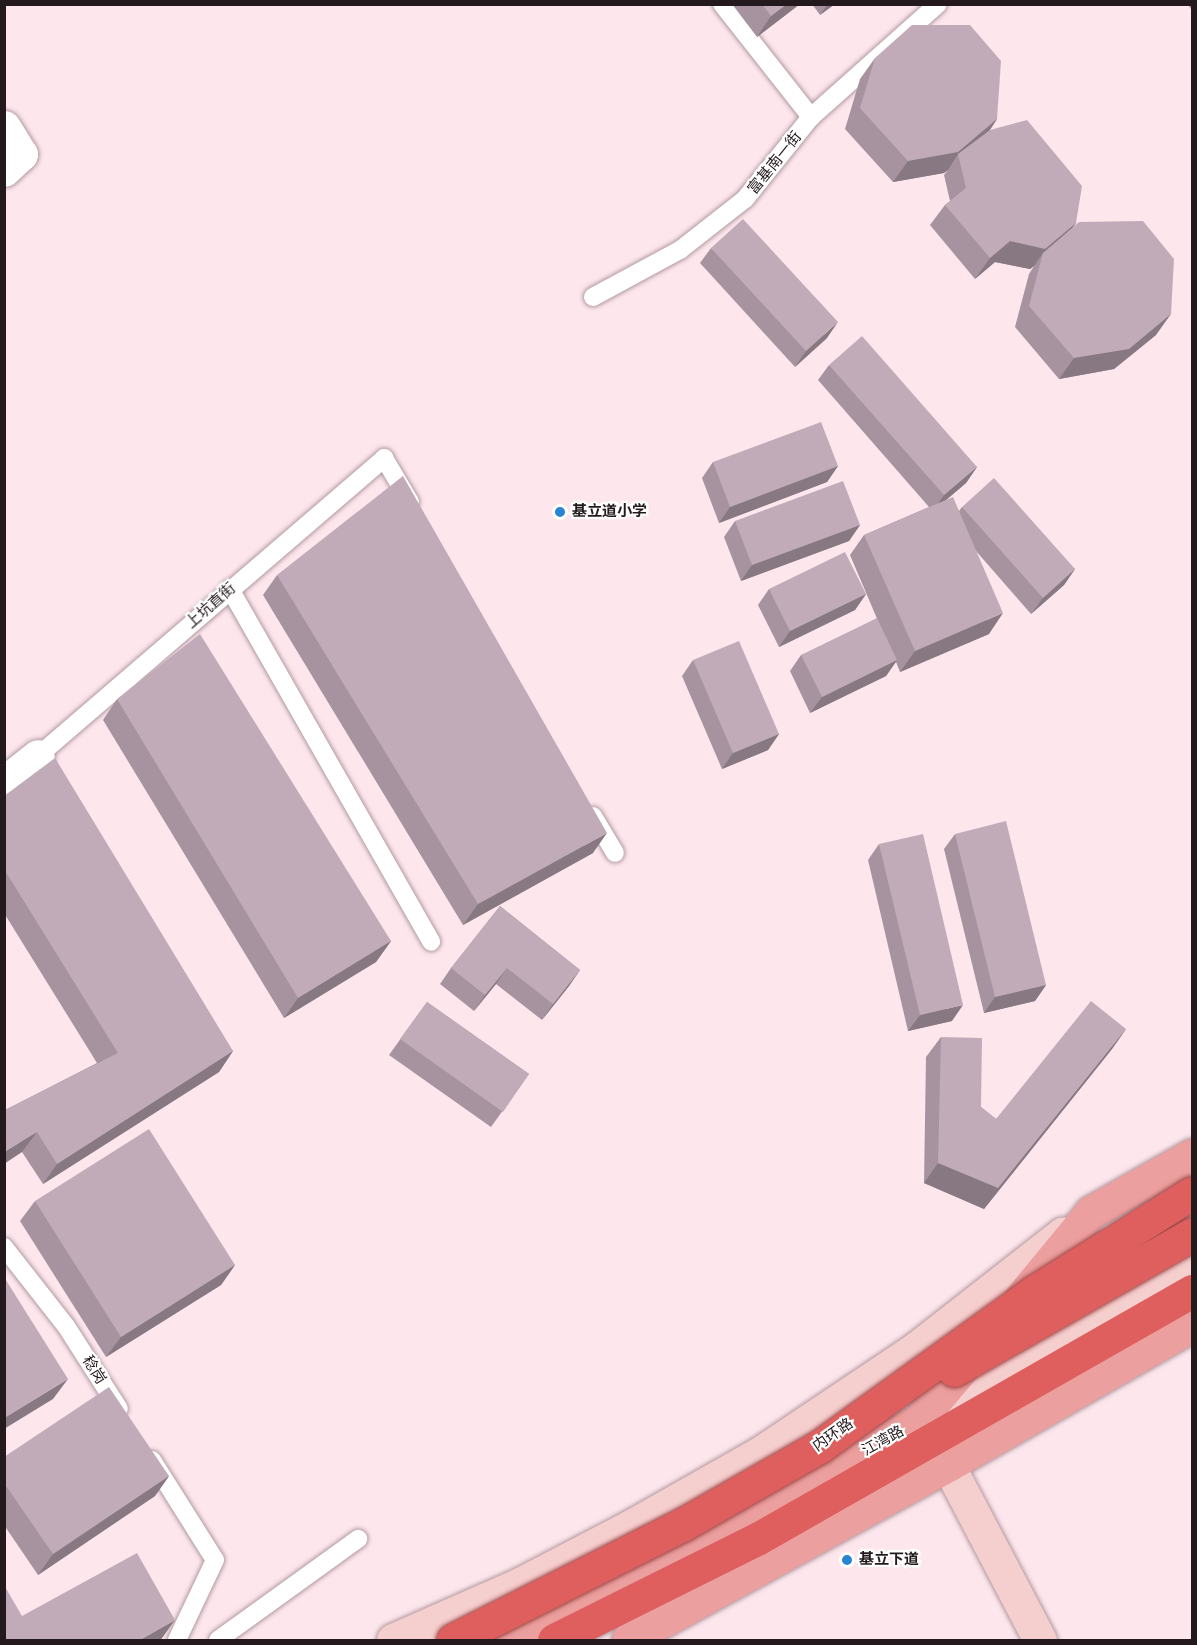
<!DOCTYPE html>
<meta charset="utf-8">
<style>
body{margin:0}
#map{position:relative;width:1197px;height:1645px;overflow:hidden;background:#fde7ed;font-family:Raleway,"Noto Sans SC",sans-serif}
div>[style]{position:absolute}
.roads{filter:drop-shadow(0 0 2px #b299a0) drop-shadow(0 0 2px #b299a0)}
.lane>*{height:18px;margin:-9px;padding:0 9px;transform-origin:9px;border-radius:9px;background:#fff}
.street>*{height:33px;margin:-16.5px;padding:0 16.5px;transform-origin:16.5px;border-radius:16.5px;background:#fff}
.secondary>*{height:33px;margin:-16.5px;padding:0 16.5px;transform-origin:16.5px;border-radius:16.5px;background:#f5cfce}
.primary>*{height:33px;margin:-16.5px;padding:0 16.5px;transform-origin:16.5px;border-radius:16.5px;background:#eb9f9e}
.highway>*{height:33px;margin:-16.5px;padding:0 16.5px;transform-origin:16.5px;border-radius:16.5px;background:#de5f5d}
.bridges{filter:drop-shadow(0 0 2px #9d4747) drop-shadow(0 0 2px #9d4747)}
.highway-bridge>*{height:33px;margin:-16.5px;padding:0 16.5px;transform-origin:16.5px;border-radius:16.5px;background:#de5f5d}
.wall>*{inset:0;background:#a6939f}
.shaded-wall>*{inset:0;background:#877882}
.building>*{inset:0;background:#c1abb9}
.dots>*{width:16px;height:16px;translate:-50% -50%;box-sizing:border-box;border:3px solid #fff;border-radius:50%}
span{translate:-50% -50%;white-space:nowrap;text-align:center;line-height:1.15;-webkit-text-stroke:4.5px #fff;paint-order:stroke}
.street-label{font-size:15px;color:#241a1d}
.poi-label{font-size:15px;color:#241a1d;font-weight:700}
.left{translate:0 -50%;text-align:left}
.frame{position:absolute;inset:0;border:6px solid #241a1d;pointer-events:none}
</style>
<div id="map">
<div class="roads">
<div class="lane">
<i style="left:722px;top:4px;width:144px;rotate:51.8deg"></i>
<i style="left:593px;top:297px;width:99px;rotate:-28.4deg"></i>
<i style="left:680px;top:250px;width:83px;rotate:-38.1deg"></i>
<i style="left:745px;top:199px;width:105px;rotate:-51.2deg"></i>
<i style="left:811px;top:117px;width:170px;rotate:-41.7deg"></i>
<i style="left:230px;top:589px;width:406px;rotate:60.3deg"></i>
<i style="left:38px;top:756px;width:457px;rotate:-40.7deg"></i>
<i style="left:384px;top:458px;width:51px;rotate:59.4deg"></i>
<i style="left:593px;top:816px;width:43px;rotate:59.3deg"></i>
<i style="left:4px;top:1247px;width:100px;rotate:51.9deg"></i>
<i style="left:66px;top:1326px;width:98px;rotate:57.4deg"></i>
<i style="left:152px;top:1460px;width:118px;rotate:57.8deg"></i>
<i style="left:215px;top:1560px;width:89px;rotate:115.4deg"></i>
<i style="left:218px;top:1640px;width:173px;rotate:-35.8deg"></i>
</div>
<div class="street">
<i style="left:4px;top:127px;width:32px;rotate:58deg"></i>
<i style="left:21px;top:154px;width:23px;rotate:137deg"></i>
<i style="left:4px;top:783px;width:43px;rotate:-38.5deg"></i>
</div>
<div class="secondary">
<i style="left:921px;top:1420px;width:313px;rotate:-29.9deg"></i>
<i style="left:948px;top:1465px;width:198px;rotate:62.3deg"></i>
<i style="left:393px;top:1640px;width:139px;rotate:-23.8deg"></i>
<i style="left:520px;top:1584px;width:127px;rotate:-27.6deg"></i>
<i style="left:633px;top:1525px;width:150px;rotate:-29.6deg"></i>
<i style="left:763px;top:1451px;width:182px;rotate:-33.8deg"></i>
<i style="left:914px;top:1350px;width:189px;rotate:-38.1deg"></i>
</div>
<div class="primary">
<i style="left:1021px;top:1297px;width:110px;rotate:-50.5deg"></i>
<i style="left:1091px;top:1212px;width:116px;rotate:-29.4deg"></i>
<i style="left:505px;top:1640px;width:219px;rotate:-26.3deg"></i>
<i style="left:701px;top:1543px;width:249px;rotate:-29.3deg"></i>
<i style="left:918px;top:1421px;width:92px;rotate:-49.9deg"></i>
<i style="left:628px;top:1640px;width:365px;rotate:-28.7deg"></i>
<i style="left:948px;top:1465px;width:281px;rotate:-29.8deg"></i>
</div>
<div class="highway">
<i style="left:554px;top:1640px;width:227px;rotate:-26.5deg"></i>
<i style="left:757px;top:1539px;width:501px;rotate:-29.69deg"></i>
</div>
</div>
<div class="bridges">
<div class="highway-bridge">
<i style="left:954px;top:1370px;width:274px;rotate:-29.7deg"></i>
<i style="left:453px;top:1640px;width:256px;rotate:-26.7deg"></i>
<i style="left:682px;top:1525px;width:158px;rotate:-29.7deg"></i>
<i style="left:819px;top:1447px;width:265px;rotate:-35.8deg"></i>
<i style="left:1034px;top:1292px;width:186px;rotate:-32.1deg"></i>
</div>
</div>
<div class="wall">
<i style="clip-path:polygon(732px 4px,800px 4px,757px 37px)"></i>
<i style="clip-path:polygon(812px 4px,835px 4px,820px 15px)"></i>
<i style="clip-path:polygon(1187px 4px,1192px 4px,1192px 10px)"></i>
<i style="clip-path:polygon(875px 58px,997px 119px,990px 130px,1076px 223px,1072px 228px,1156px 335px,1114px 369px,1059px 379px,1015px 327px,1029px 274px,1034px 266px,1030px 269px,995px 262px,975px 279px,930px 225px,945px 205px,950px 201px,944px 175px,948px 170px,944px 173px,893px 182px,845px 129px,860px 79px)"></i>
<i style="clip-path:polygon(711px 248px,827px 338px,795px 367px,700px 263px)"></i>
<i style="clip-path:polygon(829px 365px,977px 467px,966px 483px,945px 501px,959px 511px,962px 507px,1075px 569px,1064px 585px,1031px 614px,976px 551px,989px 634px,900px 672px,896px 662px,886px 676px,810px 713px,790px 671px,801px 655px,881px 628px,850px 555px,864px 535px,929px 507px,818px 380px)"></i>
<i style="clip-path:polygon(713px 462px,838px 466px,827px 482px,719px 523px,702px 478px)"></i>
<i style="clip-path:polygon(735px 521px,860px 525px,849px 541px,741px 581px,724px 537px)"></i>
<i style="clip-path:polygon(277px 575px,593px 853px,463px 925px,263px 595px)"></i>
<i style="clip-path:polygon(769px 589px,866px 594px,855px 610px,779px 647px,758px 605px)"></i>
<i style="clip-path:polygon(693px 660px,779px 734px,768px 750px,722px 769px,682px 676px)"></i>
<i style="clip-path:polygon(117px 699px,391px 941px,376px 962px,284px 1018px,103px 720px)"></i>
<i style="clip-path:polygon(4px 796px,233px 1051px,219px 1072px,43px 1184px,22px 1152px,5px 1110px,97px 1063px,4px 913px)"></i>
<i style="clip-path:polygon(955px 834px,1046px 985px,1035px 1001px,984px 1013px,944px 849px)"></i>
<i style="clip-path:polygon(879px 844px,952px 1021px,908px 1031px,868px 860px)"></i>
<i style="clip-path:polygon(500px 906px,580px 970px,569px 986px,542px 1020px,496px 984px,474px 1011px,440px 984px,451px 968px)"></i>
<i style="clip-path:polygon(427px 1002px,529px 1074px,491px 1127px,389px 1055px)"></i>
<i style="clip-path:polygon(1126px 1029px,1112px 1049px,984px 1209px,924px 1183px,926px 1057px,941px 1037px,981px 1107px,996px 1119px)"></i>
<i style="clip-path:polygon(35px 1201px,235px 1265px,221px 1285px,106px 1357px,20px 1221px)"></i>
<i style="clip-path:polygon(4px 1457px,169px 1476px,155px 1496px,38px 1575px,4px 1525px)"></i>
</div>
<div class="shaded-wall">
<i style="clip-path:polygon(787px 4px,800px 4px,757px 37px,771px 16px)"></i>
<i style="clip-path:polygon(828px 4px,835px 4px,820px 15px)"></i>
<i style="clip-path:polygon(997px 119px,983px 140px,958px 154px,948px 170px,944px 173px,893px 182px,908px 161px)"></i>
<i style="clip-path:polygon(1076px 223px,1062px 243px,1043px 253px,1034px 266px,1030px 269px,995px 262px,975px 279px,990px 258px,1010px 241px)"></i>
<i style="clip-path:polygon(1171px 314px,1156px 335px,1114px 369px,1059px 379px,1074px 358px)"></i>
<i style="clip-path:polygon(838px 322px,827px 338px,795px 367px,806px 351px)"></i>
<i style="clip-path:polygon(838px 466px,827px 482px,719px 523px,730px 507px)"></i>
<i style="clip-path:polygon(977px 467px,966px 483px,933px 511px,944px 495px)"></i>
<i style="clip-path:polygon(860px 525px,849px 541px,741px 581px,752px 565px)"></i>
<i style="clip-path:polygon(1075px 569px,1064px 585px,1031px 614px,1043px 598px)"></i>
<i style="clip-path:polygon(866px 594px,855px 610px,779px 647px,790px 631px)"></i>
<i style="clip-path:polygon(1003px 613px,989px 634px,900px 672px,915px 651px)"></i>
<i style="clip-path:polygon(897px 660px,886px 676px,810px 713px,822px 697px)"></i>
<i style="clip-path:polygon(779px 734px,768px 750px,722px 769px,733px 753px)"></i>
<i style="clip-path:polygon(607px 833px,593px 853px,463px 925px,478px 904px)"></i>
<i style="clip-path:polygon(391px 941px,376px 962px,284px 1018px,298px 998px)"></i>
<i style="clip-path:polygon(507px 968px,496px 984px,474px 1011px,485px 995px)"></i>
<i style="clip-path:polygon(580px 970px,569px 986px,542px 1020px,553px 1004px)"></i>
<i style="clip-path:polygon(1046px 985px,1035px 1001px,984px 1013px,995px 997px)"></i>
<i style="clip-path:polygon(963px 1005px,952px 1021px,908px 1031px,920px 1015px)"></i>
<i style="clip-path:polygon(1126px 1029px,1112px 1049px,984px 1209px,924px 1183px,938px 1163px)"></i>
<i style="clip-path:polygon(233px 1051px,219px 1072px,43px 1184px,57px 1164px)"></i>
<i style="clip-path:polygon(37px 1132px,22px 1152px,4px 1164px,4px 1152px)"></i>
<i style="clip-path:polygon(235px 1265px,221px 1285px,106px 1357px,121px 1337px)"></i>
<i style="clip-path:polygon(68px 1379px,53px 1399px,4px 1429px,4px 1418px)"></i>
<i style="clip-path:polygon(169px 1476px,155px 1496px,38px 1575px,53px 1554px)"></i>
<i style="clip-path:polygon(175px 1620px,160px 1641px,138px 1641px)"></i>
</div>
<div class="building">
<i style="clip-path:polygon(762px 4px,787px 4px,771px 16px)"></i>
<i style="clip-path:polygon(912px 25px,970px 25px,1001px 61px,997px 119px,958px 152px,908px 161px,860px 108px,875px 58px)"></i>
<i style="clip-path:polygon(1027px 120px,1082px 186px,1076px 223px,1045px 249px,1010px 241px,990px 258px,945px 205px,966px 188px,958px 154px,990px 130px)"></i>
<i style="clip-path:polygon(743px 219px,838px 322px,806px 351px,711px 248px)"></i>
<i style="clip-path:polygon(1143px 221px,1174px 259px,1171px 314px,1129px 349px,1074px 358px,1029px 306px,1043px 253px,1079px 222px)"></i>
<i style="clip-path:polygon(862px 336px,977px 467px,944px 495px,829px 365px)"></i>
<i style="clip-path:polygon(821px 422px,838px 466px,730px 507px,713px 462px)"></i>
<i style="clip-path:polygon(403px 476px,607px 833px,478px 904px,277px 575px)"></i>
<i style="clip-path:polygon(994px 478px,1075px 569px,1043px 598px,962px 507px)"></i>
<i style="clip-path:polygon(843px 481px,860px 525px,752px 565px,735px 521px)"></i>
<i style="clip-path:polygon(953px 497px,1003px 613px,915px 651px,864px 535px)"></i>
<i style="clip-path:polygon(845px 552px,866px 594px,790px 631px,769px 589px)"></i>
<i style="clip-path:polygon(877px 618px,897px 660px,822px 697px,801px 655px)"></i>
<i style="clip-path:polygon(200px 634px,391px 941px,298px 998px,117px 699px)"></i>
<i style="clip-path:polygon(739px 641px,779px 734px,733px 753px,693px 660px)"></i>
<i style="clip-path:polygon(55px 758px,233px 1051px,57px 1164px,37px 1132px,4px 1152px,4px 1108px,5px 1110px,118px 1053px,4px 869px,4px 796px)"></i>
<i style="clip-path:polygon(1006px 821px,1046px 985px,995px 997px,955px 834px)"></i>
<i style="clip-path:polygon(923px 834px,963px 1005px,920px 1015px,879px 844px)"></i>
<i style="clip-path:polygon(500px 906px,580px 970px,553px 1004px,507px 968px,485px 995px,451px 968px)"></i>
<i style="clip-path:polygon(1091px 1001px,1126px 1029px,998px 1188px,938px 1163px,941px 1037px,982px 1038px,981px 1107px,996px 1119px)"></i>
<i style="clip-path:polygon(427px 1002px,529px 1074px,503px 1112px,400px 1039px)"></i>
<i style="clip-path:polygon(149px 1129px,235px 1265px,121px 1337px,35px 1201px)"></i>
<i style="clip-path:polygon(4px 1277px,68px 1379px,4px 1418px)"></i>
<i style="clip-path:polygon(109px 1387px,169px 1476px,53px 1554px,4px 1483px,4px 1457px)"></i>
<i style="clip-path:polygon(137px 1553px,175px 1620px,138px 1641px,4px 1641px,4px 1585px,22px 1616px)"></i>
</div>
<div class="dots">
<i style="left:560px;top:512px;background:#2984d1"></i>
<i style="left:847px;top:1560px;background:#2984d1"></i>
</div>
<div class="street-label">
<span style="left:775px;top:163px;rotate:-51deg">富基南一街</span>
<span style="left:211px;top:606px;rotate:-41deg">上坑直街</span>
<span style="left:94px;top:1370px;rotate:58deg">稔岗</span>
<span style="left:833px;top:1435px;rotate:-35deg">内环路</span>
<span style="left:883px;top:1441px;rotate:-29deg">江湾路</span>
</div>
<div class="poi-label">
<span class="left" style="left:572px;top:512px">基立道小学</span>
<span class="left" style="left:859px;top:1560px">基立下道</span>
</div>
<div class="frame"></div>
</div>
